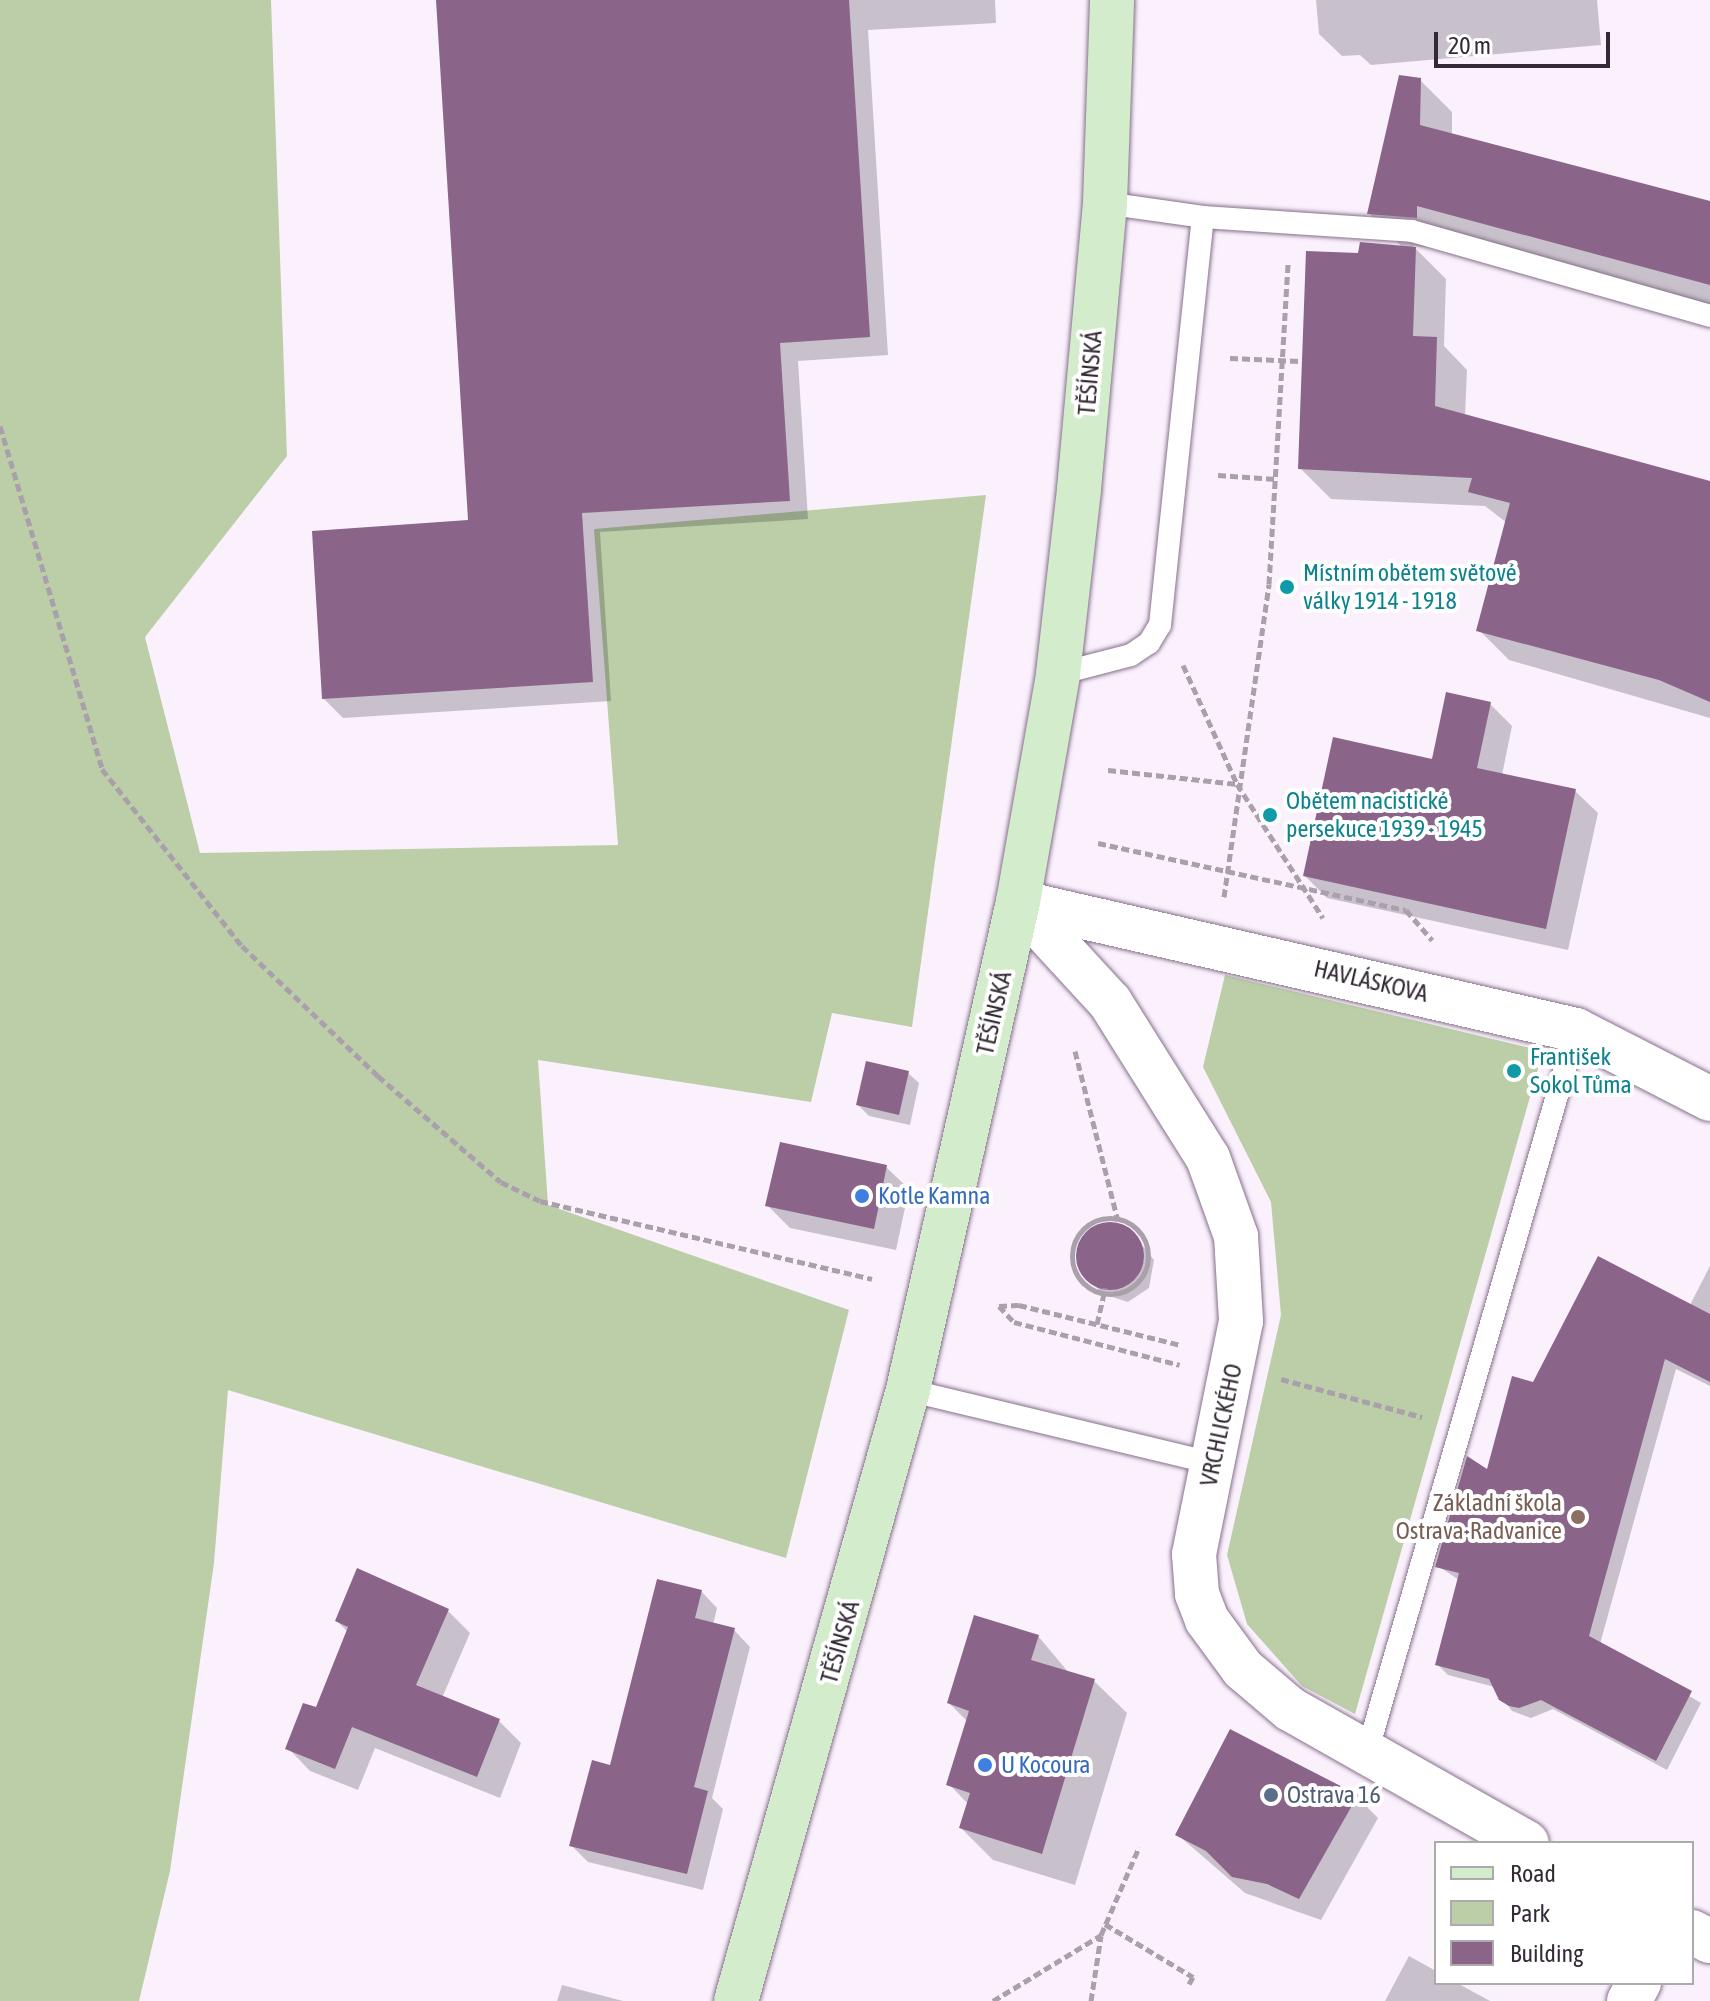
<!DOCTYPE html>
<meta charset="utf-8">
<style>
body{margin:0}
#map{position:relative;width:1710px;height:2001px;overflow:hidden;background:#fbf1fd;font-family:"Asap Condensed",sans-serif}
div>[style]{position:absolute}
.green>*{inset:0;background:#bbcea8}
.shadow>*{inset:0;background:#0003}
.building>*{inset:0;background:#8b6489}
.round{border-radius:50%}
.path>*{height:5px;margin-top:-2.5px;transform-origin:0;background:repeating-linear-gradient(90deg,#aaa0ac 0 8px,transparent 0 12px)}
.path>.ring{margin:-2.5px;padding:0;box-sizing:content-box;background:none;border:5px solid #aaa0ac;border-radius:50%}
.roads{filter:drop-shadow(0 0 2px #86708b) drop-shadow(0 0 2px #86708b)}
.lane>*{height:22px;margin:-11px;padding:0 11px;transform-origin:11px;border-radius:11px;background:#fff}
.street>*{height:44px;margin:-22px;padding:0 22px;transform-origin:22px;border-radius:22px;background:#fff}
.secondary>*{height:44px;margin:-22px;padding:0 22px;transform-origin:22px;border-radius:22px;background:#d3eccb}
.dots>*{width:22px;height:22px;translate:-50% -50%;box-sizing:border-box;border:4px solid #fff;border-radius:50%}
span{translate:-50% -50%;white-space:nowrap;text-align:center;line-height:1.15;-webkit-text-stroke:8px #fff;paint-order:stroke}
.street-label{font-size:24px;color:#332a35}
.culture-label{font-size:24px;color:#0d838f}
.left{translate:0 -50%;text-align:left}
.shop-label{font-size:24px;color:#366cbe}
.education-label{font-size:24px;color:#785e54}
.right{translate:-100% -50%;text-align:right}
.service-label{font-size:24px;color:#4e5e75}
.legend{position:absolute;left:1434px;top:1841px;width:260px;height:144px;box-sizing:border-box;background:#fff;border:2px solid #adaaae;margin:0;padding:10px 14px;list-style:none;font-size:24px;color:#332a35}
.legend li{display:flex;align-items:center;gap:16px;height:40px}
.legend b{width:40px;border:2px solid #adaaae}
.scale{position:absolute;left:1434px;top:32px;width:176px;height:36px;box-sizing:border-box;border:4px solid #332a35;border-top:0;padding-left:10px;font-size:24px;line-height:28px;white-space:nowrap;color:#332a35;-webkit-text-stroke:6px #fff;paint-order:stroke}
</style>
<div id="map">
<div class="green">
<i style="clip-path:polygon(0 0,271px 0,287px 456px,145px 637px,200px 853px,618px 845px,594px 529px,986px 495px,912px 1027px,832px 1013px,811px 1102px,538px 1060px,548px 1205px,849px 1310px,786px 1558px,228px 1390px,214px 1563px,170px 1871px,139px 2001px,0 2001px)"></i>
<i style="clip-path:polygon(1225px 975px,1543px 1051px,1355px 1714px,1302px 1686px,1247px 1624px,1227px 1555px,1281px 1315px,1271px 1202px,1203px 1067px)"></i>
</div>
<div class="shadow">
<i style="clip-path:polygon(438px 0,995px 0,996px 23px,868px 30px,888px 355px,798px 361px,808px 519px,600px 532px,611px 701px,343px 718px,324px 699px,470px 522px)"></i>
<i style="clip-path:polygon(1316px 0,1597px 0,1601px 45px,1371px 65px,1360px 55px,1342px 56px,1319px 34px)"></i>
<i style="clip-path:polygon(1420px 80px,1452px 112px,1452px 135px,1710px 203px,1710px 307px,1448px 249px,1413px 246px,1446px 279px,1444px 346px,1467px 370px,1465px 416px,1710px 486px,1710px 718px,1509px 660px,1479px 630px,1507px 523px,1485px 506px,1331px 499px,1300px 468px,1359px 255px,1403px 248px,1369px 213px)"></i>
<i style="clip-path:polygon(1490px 704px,1512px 726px,1502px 775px,1575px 791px,1598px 813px,1568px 950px,1327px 898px,1305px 876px)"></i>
<i style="clip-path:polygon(908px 1073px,919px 1083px,910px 1125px,869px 1116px,858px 1105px)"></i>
<i style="clip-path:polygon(886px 1167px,909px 1189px,896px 1250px,790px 1228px,767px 1205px)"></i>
<i style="clip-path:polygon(1104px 1224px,1129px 1229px,1154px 1260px,1149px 1288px,1128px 1302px,1103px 1294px,1077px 1266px,1081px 1239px)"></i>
<i style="clip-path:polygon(1710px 1266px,1710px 1386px,1676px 1369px,1600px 1644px,1701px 1703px,1667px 1770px,1553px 1709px,1531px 1718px,1512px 1711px,1495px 1687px,1448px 1675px,1437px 1664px,1459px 1580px,1438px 1566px,1534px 1385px,1690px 1305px)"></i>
<i style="clip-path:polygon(701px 1591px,717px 1608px,713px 1625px,734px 1630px,750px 1647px,712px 1798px,723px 1809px,703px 1890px,588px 1862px,571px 1845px)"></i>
<i style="clip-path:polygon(448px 1611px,470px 1633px,442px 1698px,499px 1721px,521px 1743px,500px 1798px,375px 1748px,358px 1790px,310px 1771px,288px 1748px,318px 1710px,348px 1632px,337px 1621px)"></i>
<i style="clip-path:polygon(1038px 1636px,1069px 1673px,1094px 1681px,1127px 1713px,1075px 1885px,993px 1860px,961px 1828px,968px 1804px,949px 1784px,968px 1722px,949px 1703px)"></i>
<i style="clip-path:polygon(1356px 1796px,1378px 1818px,1321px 1920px,1245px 1893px,1178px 1835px)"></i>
<i style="clip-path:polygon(1409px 1956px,1436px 1971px,1436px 1983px,1457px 1983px,1490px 2001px,1385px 2001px)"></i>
<i style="clip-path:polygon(562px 1985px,623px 2001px,557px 2001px)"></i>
</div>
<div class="building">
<i style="clip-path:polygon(436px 0,849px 0,870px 337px,780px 343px,790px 501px,582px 513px,593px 682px,322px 699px,312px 531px,468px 520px)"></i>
<i style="clip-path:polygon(1399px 75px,1421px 78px,1420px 125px,1710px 201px,1710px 285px,1417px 206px,1417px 218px,1367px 214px)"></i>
<i style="clip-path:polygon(1360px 242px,1416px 247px,1413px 336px,1437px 337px,1435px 406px,1710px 481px,1710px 702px,1659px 680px,1476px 631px,1510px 503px,1468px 492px,1472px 478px,1298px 469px,1306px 251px,1358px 253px)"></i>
<i style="clip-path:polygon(1446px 692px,1491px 702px,1477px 768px,1576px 789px,1546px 929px,1303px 876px,1333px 737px,1432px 759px)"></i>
<i style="clip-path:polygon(866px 1061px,909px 1071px,899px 1115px,856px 1105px)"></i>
<i style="clip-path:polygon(780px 1142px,887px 1165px,874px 1229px,765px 1206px)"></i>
<i class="round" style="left:1076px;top:1222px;width:68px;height:68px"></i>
<i style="clip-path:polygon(1598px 1256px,1710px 1314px,1710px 1382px,1665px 1359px,1589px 1636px,1692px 1691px,1656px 1761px,1541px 1700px,1519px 1708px,1509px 1706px,1499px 1700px,1489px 1679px,1435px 1665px,1459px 1573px,1435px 1567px,1467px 1456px,1487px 1469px,1512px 1376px,1533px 1382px)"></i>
<i style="clip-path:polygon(357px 1568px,449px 1609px,416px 1685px,500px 1719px,477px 1777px,352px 1727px,335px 1769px,285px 1749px,303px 1703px,316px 1707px,348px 1627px,335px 1621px)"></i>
<i style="clip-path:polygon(657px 1579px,702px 1590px,695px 1618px,735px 1628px,694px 1787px,708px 1791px,687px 1874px,569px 1846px,592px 1760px,610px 1765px)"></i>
<i style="clip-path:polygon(974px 1615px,1039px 1635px,1031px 1660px,1095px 1679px,1042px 1854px,959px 1828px,970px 1793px,946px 1785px,969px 1711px,947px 1703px)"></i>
<i style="clip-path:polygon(1230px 1729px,1358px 1795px,1299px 1899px,1267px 1884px,1232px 1877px,1206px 1851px,1175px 1835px)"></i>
</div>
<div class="path">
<i style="left:1230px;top:358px;width:70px;rotate:2.5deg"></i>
<i style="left:0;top:426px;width:358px;rotate:73.4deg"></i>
<i style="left:102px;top:769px;width:226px;rotate:51.7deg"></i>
<i style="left:242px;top:946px;width:188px;rotate:43.7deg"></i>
<i style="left:378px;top:1076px;width:162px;rotate:40.8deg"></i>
<i style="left:501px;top:1182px;width:43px;rotate:26deg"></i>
<i style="left:540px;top:1201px;width:341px;rotate:13.2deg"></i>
<i style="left:1218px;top:475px;width:58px;rotate:3.9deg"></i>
<i style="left:1183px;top:665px;width:131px;rotate:65.6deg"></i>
<i style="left:1237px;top:784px;width:159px;rotate:57.3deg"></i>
<i style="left:1108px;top:770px;width:130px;rotate:6.2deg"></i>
<i style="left:1098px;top:843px;width:315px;rotate:12.3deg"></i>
<i style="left:1406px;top:910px;width:40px;rotate:49deg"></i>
<i style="left:1224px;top:897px;width:316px;rotate:-81.8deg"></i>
<i style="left:1269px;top:584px;width:322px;rotate:-86.6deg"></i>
<i style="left:1075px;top:1051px;width:175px;rotate:75.8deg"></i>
<i class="ring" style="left:1072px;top:1218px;width:71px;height:71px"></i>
<i style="left:999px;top:1306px;width:20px;rotate:-3deg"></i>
<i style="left:1019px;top:1305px;width:167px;rotate:13.9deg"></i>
<i style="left:999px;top:1306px;width:22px;rotate:47deg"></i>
<i style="left:1014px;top:1322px;width:171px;rotate:14.5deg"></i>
<i style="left:1097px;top:1324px;width:37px;rotate:-77deg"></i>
<i style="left:1281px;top:1379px;width:146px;rotate:15.1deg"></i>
<i style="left:1105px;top:1924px;width:103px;rotate:31.1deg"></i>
<i style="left:1193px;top:1977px;width:8px;rotate:120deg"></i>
<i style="left:993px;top:2001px;width:127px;rotate:-31.4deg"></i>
<i style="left:1101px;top:1935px;width:96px;rotate:-66.6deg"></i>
<i style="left:1091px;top:2001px;width:66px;rotate:-81.3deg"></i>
</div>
<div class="roads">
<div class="lane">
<i style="left:1105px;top:203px;width:99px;rotate:8.1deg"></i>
<i style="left:1203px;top:217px;width:209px;rotate:3.8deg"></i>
<i style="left:1412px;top:231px;width:310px;rotate:15.9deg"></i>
<i style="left:1058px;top:674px;width:75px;rotate:-14.6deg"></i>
<i style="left:1131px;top:655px;width:22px;rotate:-34deg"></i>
<i style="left:1149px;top:643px;width:21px;rotate:-59deg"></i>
<i style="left:1160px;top:625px;width:410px;rotate:-84deg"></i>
<i style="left:908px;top:1390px;width:314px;rotate:13.5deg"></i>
<i style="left:1366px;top:1756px;width:756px;rotate:-73.87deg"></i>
</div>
<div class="street">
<i style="left:1018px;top:902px;width:136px;rotate:47.4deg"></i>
<i style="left:1110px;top:1002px;width:184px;rotate:57.9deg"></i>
<i style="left:1208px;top:1158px;width:83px;rotate:70.3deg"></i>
<i style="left:1236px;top:1236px;width:85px;rotate:86.6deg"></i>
<i style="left:1241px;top:1321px;width:238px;rotate:101.4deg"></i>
<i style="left:1194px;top:1554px;width:40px;rotate:85.7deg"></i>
<i style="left:1197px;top:1594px;width:28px;rotate:69deg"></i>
<i style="left:1207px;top:1620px;width:61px;rotate:53.7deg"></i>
<i style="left:1243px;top:1669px;width:62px;rotate:40.4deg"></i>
<i style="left:1290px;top:1709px;width:272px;rotate:29.5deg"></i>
<i style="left:1018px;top:902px;width:572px;rotate:12.92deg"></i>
<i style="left:1576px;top:1030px;width:151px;rotate:27.2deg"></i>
<i style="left:1692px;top:1932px;width:20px;rotate:27deg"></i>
<i style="left:1629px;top:2001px;width:21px;rotate:-61deg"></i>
</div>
<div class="secondary">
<i style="left:736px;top:2001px;width:635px;rotate:-74.28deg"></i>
<i style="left:908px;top:1390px;width:500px;rotate:-77.3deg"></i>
<i style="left:1018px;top:902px;width:231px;rotate:-80deg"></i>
<i style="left:1058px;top:674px;width:186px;rotate:-83.5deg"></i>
<i style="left:1079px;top:489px;width:287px;rotate:-84.8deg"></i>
<i style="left:1105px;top:203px;width:203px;rotate:-88deg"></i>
</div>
</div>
<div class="dots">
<i style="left:1287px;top:587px;background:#0f9aa8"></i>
<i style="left:1270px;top:815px;background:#0f9aa8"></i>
<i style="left:1514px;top:1071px;background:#0f9aa8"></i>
<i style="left:862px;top:1196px;background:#3f7fe0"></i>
<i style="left:1578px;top:1517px;background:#8d6e63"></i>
<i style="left:985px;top:1765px;background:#3f7fe0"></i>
<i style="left:1271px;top:1795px;background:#5c6f8a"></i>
</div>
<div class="street-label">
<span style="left:1090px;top:373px;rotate:-85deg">TĚŠÍNSKÁ</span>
<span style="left:1371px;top:981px;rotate:13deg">HAVLÁSKOVA</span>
<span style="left:994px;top:1013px;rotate:-77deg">TĚŠÍNSKÁ</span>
<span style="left:1221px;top:1425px;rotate:-78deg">VRCHLICKÉHO</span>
<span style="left:840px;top:1642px;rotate:-74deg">TĚŠÍNSKÁ</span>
</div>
<div class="culture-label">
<span class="left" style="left:1303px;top:587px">Místním obětem světové<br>války 1914 - 1918</span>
<span class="left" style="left:1286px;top:815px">Obětem nacistické<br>persekuce 1939 - 1945</span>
<span class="left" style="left:1530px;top:1071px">František<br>Sokol Tůma</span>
</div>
<div class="shop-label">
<span class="left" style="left:878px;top:1196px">Kotle Kamna</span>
<span class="left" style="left:1001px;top:1765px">U Kocoura</span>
</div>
<div class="education-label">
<span class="right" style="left:1562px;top:1517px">Základní škola<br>Ostrava-Radvanice</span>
</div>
<div class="service-label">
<span class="left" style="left:1287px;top:1795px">Ostrava 16</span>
</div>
<ul class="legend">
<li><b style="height:10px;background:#d3eccb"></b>Road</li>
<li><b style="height:22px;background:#bbcea8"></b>Park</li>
<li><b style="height:22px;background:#8b6489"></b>Building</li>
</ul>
<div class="scale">20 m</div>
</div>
